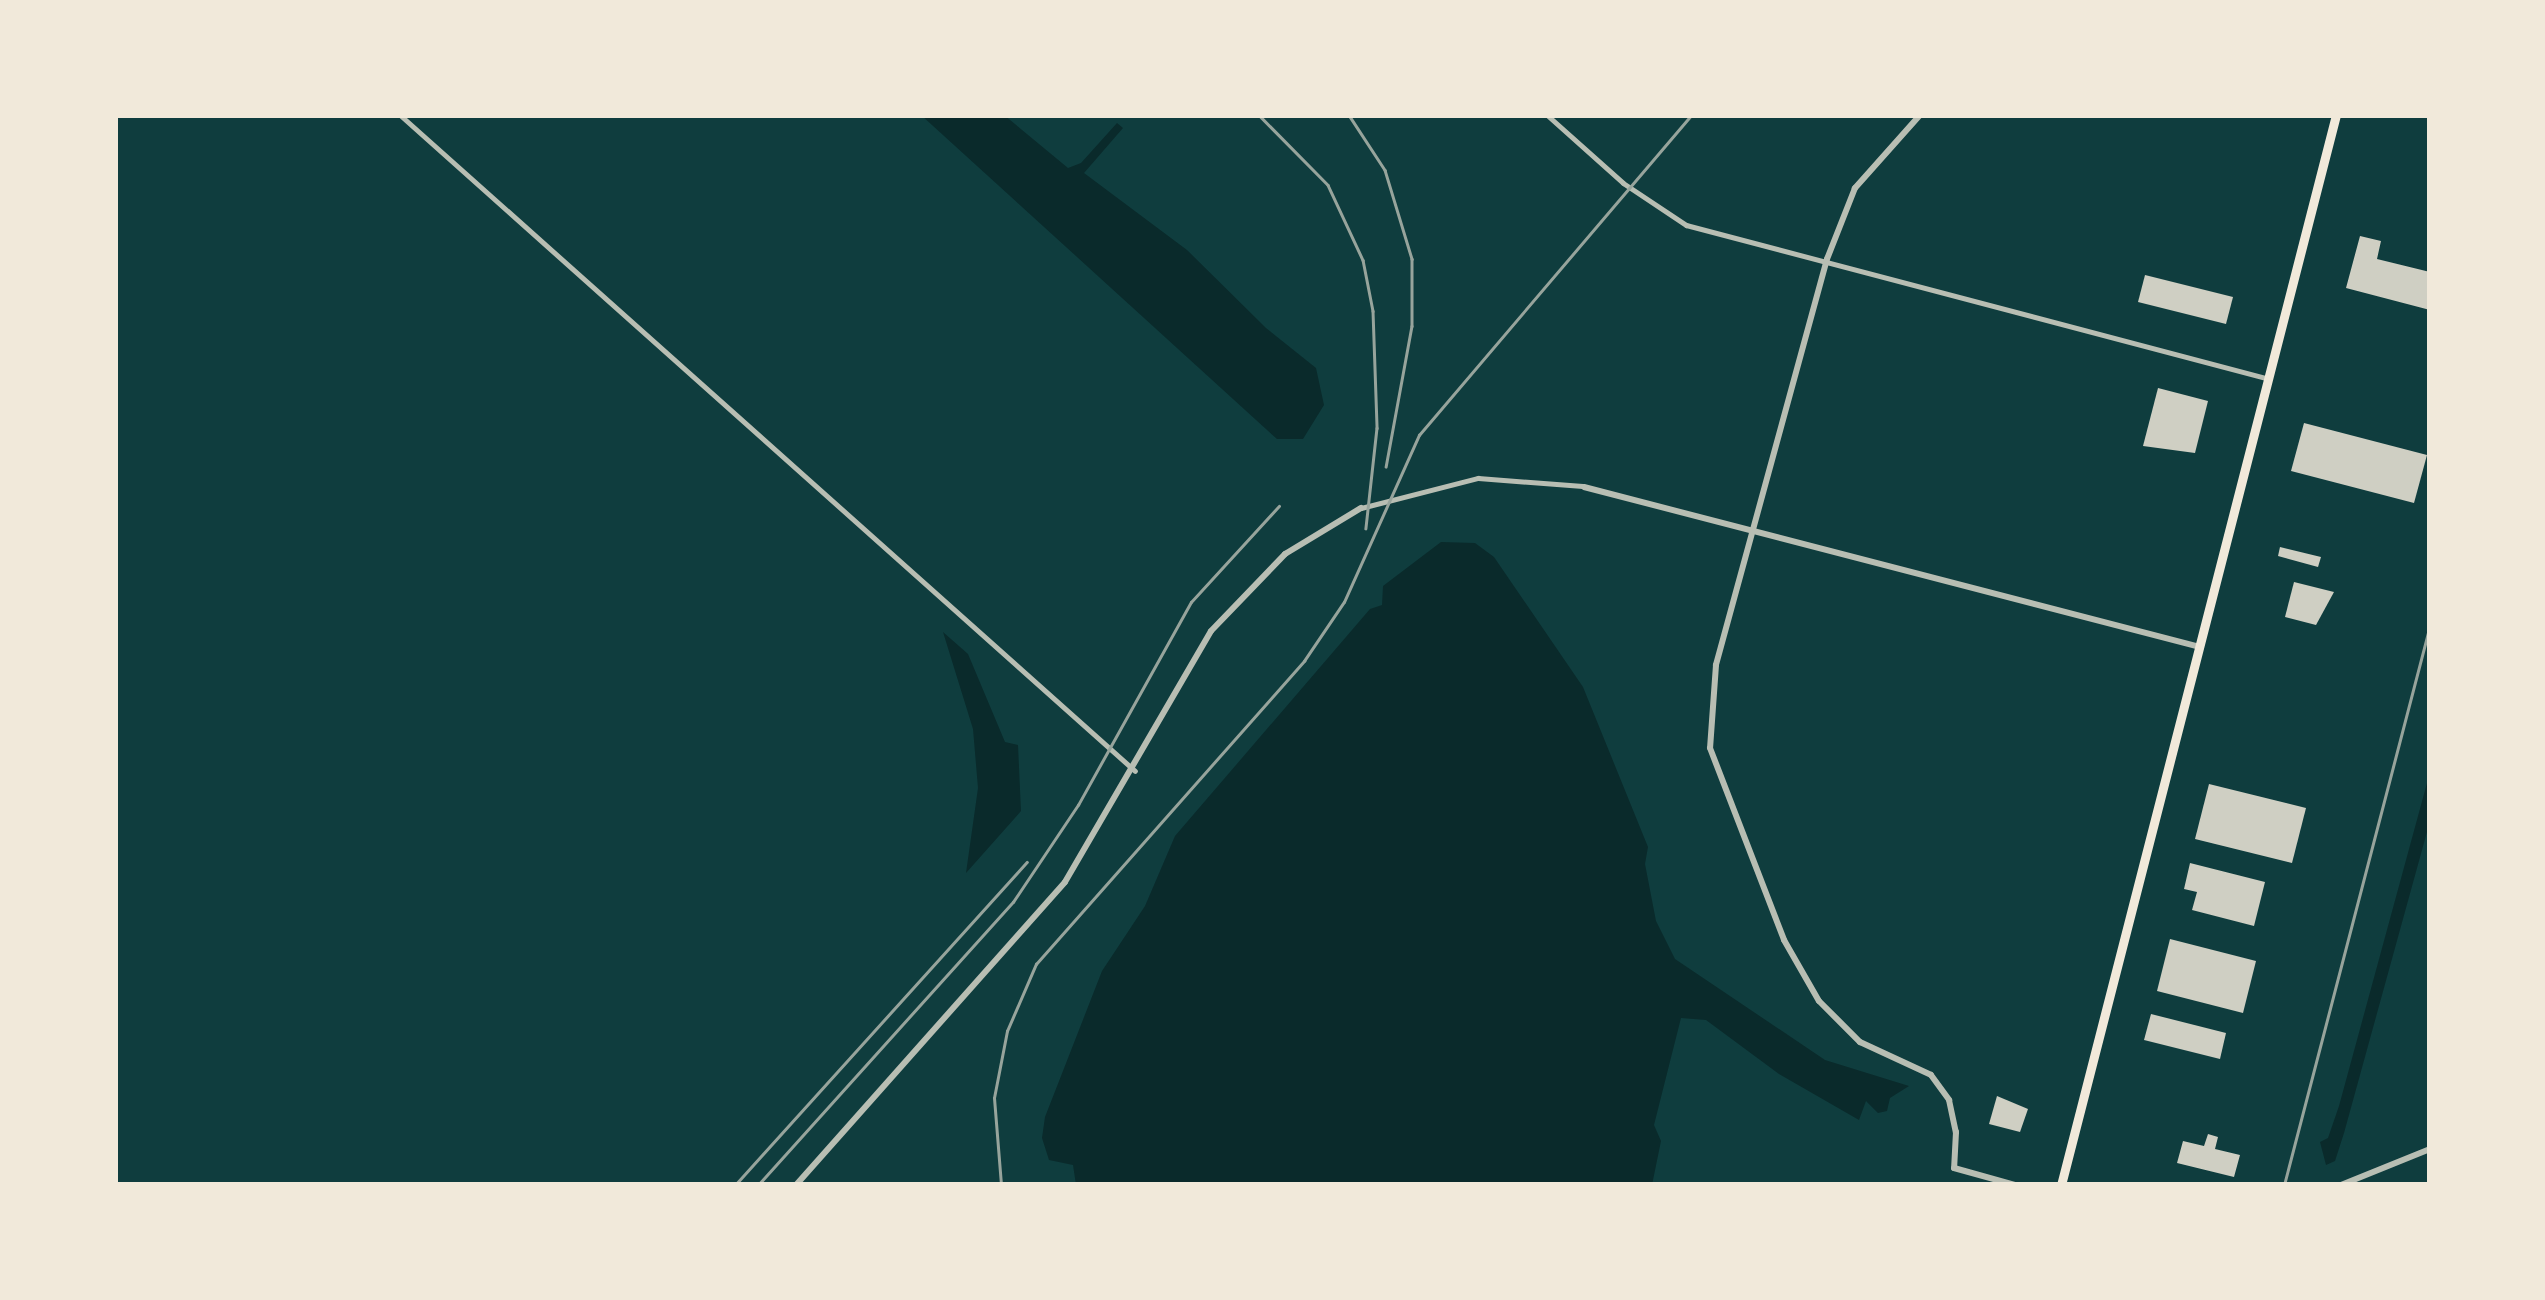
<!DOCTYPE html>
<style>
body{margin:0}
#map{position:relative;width:2545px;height:1300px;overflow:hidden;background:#0f3d3e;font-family:Roboto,sans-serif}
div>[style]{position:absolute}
.water>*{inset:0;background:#0a2a2b}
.building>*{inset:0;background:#cfcfc3}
.minor>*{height:5px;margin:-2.5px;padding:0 2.5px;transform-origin:2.5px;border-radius:2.5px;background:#b8beb3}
.tertiary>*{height:6px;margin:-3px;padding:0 3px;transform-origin:3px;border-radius:3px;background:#b8beb3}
.trunk>*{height:9px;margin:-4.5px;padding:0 4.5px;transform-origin:4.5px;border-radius:4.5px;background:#f1e9da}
.rail>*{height:2.5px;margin:-1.25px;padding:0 1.25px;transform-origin:1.25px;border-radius:1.25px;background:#97a49c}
span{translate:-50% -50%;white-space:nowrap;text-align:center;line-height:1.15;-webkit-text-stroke:8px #f1e9da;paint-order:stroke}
.frame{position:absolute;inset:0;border:118px solid #f1e9da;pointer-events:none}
</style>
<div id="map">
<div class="water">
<i style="clip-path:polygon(921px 115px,1004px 115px,1068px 168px,1081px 163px,1117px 123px,1123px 128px,1084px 173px,1187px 250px,1266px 328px,1316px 368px,1324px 405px,1303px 439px,1277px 439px)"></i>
<i style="clip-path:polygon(1441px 542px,1475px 543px,1494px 557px,1583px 687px,1648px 847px,1645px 864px,1656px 921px,1675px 959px,1825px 1060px,1909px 1086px,1890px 1098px,1887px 1111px,1878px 1113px,1866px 1101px,1859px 1120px,1779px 1074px,1706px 1020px,1681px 1018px,1654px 1125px,1661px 1141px,1652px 1185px,1076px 1185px,1073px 1165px,1049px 1160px,1042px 1138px,1045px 1117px,1102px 971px,1145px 906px,1175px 836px,1370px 609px,1382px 605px,1383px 586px)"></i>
<i style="clip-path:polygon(943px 632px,968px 654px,1005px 742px,1018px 745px,1021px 811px,966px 873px,978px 788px,973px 729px)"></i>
<i style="clip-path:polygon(2430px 772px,2430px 821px,2344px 1133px,2335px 1161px,2326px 1165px,2320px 1142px,2328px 1138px,2339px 1106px)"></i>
</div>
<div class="building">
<i style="clip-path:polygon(2360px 236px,2381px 241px,2377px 259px,2430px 272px,2430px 310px,2346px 288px)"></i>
<i style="clip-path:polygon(2145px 275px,2233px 297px,2226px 324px,2138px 302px)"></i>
<i style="clip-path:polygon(2158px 388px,2208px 401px,2195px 453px,2143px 446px)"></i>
<i style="clip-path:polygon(2304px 423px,2427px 455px,2414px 503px,2291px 471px)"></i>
<i style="clip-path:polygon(2280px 547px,2321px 557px,2318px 567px,2278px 556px)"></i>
<i style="clip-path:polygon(2294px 582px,2334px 592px,2316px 625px,2285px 617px)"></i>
<i style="clip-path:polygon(2209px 784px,2306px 808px,2292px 863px,2195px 839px)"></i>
<i style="clip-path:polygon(2190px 863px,2265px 882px,2254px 926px,2192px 910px,2197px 892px,2184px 889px)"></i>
<i style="clip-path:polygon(2170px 939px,2256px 961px,2243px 1013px,2157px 991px)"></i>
<i style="clip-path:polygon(2151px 1014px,2226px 1033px,2220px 1059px,2144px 1040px)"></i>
<i style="clip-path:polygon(1997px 1096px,2028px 1109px,2020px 1132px,1989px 1124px)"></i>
<i style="clip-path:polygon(2208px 1134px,2218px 1137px,2215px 1149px,2240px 1155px,2234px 1177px,2177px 1163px,2183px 1141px,2204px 1146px)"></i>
</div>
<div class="minor">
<i style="left:400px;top:115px;width:985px;rotate:41.75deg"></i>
<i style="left:1547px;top:115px;width:102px;rotate:41.8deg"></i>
<i style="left:1623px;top:183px;width:76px;rotate:33.7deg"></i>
<i style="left:1686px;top:225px;width:600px;rotate:14.78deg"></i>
<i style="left:1361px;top:508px;width:121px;rotate:-14.4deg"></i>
<i style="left:1478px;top:478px;width:105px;rotate:4.4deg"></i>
</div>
<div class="tertiary">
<i style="left:1920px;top:115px;width:98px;rotate:131.7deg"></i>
<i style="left:1855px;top:188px;width:76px;rotate:111.5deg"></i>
<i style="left:1827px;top:259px;width:421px;rotate:105.3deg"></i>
<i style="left:1716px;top:665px;width:83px;rotate:94.1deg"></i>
<i style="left:1710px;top:748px;width:206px;rotate:68.9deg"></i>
<i style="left:1784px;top:940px;width:70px;rotate:60.2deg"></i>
<i style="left:1819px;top:1001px;width:58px;rotate:45deg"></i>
<i style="left:1860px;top:1042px;width:78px;rotate:24.9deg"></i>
<i style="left:1931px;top:1075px;width:31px;rotate:54deg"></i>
<i style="left:1949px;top:1100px;width:33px;rotate:78deg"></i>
<i style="left:1956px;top:1132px;width:36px;rotate:93deg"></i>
<i style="left:1954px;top:1168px;width:63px;rotate:15.6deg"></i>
<i style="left:1584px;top:487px;width:632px;rotate:14.56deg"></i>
<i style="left:796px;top:1185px;width:405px;rotate:-48.4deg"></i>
<i style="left:1065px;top:882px;width:290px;rotate:-59.8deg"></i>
<i style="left:1211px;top:631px;width:107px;rotate:-46.1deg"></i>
<i style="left:1285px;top:554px;width:89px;rotate:-31.2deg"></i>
<i style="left:2341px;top:1185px;width:96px;rotate:-22deg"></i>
</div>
<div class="trunk">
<i style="left:2061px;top:1185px;width:1105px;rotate:-75.59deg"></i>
</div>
<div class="rail">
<i style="left:1259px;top:115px;width:98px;rotate:45.4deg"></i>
<i style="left:1328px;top:185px;width:83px;rotate:65deg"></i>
<i style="left:1363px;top:260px;width:52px;rotate:78.9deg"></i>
<i style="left:1373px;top:311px;width:117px;rotate:88deg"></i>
<i style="left:1377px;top:428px;width:101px;rotate:96.3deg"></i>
<i style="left:1349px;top:115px;width:66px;rotate:56.8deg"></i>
<i style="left:1385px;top:170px;width:93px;rotate:73.1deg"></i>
<i style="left:1412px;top:259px;width:67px;rotate:90deg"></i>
<i style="left:1412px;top:326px;width:143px;rotate:100.4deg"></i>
<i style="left:735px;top:1185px;width:435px;rotate:-47.9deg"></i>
<i style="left:758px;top:1185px;width:381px;rotate:-48deg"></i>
<i style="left:1013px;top:902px;width:117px;rotate:-56.2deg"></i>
<i style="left:1078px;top:805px;width:232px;rotate:-60.9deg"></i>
<i style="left:1191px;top:602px;width:130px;rotate:-47.5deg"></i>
<i style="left:1001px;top:1185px;width:87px;rotate:-94.6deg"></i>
<i style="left:994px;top:1098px;width:68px;rotate:-79deg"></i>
<i style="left:1007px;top:1031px;width:73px;rotate:-66.6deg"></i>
<i style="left:1036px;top:964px;width:405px;rotate:-48.5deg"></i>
<i style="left:1304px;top:661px;width:71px;rotate:-55.9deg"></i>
<i style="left:1344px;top:602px;width:183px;rotate:-65.8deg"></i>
<i style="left:1419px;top:435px;width:420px;rotate:-49.6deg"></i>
<i style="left:2284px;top:1185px;width:579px;rotate:-75.39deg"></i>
</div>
<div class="frame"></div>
</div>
